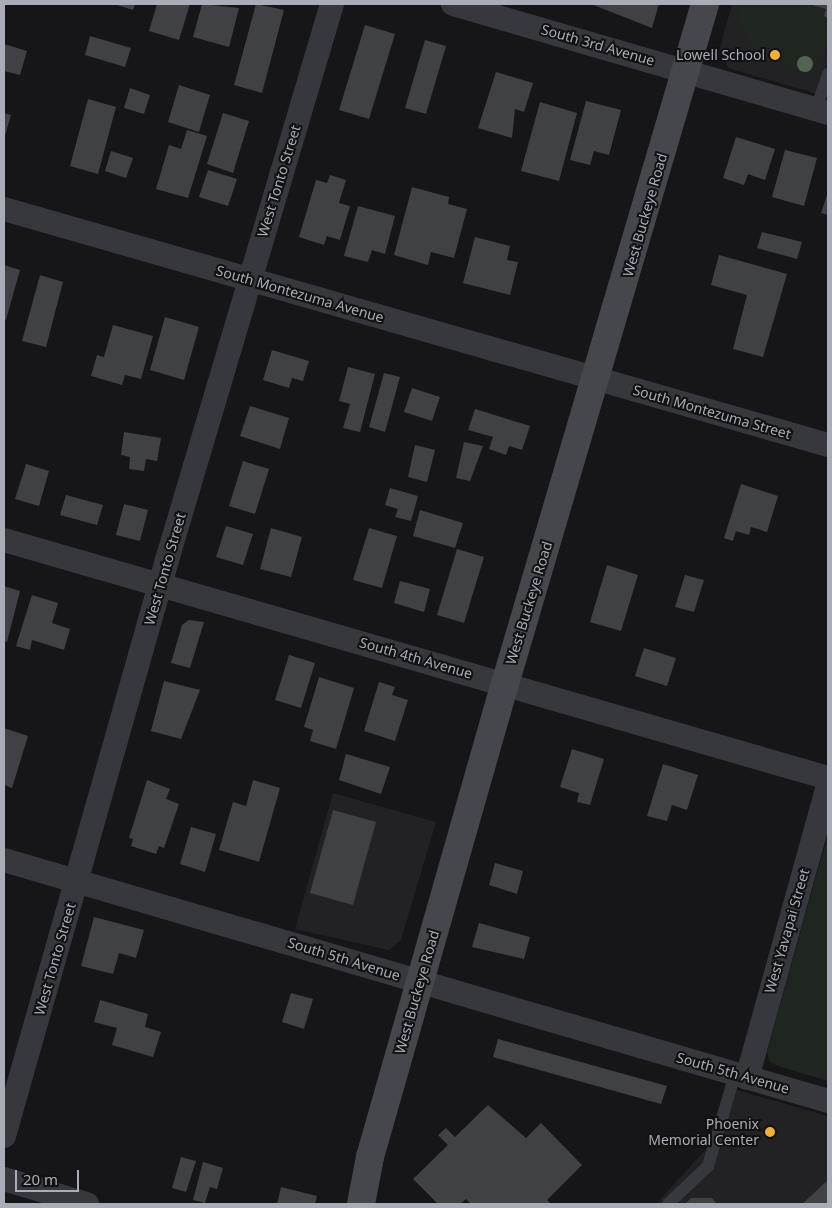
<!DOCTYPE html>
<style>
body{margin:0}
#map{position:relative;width:832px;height:1208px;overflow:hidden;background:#161618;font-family:"Noto Sans",sans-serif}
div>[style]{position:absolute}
.built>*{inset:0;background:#222225}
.green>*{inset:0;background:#1e261f}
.building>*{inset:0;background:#404145}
.lane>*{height:12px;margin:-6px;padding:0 6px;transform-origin:6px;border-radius:6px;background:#37383d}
.street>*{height:24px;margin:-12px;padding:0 12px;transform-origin:12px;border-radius:12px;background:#37383d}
.secondary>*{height:28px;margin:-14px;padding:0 14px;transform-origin:14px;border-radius:14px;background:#45474d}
.trees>*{width:16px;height:16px;margin:-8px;border-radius:50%;background:#506452}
.dots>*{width:14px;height:14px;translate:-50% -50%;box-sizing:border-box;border:2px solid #111113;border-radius:50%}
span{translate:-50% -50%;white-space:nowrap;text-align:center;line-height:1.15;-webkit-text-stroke:4px #111113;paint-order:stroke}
.street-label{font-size:14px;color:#a8adb8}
.poi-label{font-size:14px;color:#a8adb8}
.right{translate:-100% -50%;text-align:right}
.frame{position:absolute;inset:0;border:5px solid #a8adb8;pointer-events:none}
.scale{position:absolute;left:15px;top:1170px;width:64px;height:22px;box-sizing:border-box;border:2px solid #a8adb8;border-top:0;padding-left:6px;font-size:15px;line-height:18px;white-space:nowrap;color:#a8adb8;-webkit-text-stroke:4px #111113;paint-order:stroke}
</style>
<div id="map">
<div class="built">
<i style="clip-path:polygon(732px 4px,828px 4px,828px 97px,728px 68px,720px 48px)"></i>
<i style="clip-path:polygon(333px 793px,436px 822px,401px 940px,389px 950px,295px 929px)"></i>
<i style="clip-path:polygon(726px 1087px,828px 1116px,828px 1204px,656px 1204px,708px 1147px)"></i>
</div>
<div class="green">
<i style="clip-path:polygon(741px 4px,807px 4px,826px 9px,828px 46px,809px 73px,759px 58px,737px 19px)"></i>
<i style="clip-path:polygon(828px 834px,828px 1081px,778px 1066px,770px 1062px,767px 1052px)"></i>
</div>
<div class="building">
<i style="clip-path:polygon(114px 4px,135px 4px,133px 10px)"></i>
<i style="clip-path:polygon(157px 4px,190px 4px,179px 40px,149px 31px)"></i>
<i style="clip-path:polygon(202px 4px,239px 8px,229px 47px,193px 37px)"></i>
<i style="clip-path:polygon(256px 4px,284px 10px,262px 93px,234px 85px)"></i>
<i style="clip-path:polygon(591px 4px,659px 4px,652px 28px)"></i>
<i style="clip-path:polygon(809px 4px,828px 4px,828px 18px,824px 16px,826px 9px)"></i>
<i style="clip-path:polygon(365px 25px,395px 34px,369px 119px,339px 110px)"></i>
<i style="clip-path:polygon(90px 36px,131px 48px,125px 67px,85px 55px)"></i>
<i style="clip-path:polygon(425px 40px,446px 46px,426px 114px,405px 108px)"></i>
<i style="clip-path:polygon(4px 44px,27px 51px,20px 75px,4px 71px)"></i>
<i style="clip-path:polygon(496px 72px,533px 83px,524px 112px,515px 109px,512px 138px,478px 128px)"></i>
<i style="clip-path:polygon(179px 85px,210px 95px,199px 132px,168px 122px)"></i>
<i style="clip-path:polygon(130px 88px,150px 95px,144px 114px,124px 108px)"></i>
<i style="clip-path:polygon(88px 99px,116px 107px,98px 174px,70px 166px)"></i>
<i style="clip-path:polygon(586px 101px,621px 110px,609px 155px,594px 151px,590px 165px,570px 160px)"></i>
<i style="clip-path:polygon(540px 102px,577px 113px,559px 181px,521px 171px)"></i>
<i style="clip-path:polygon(4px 113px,11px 115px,4px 139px)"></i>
<i style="clip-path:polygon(223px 113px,249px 121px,233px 173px,207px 164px)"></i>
<i style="clip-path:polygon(187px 130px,207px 136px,188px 198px,156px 189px,169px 145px,181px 149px)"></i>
<i style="clip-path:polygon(736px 137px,775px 149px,765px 180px,748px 174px,744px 185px,723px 178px)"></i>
<i style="clip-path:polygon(785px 150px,817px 158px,804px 206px,772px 197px)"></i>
<i style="clip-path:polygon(111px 151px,133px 158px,126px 178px,105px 171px)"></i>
<i style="clip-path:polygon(208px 170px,237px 179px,228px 206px,199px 197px)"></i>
<i style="clip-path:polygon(330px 175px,346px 180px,339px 203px,350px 206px,340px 240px,327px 236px,324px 245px,299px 237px,316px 180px,327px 183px)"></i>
<i style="clip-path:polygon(412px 187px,449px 197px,448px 204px,467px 209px,454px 258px,431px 252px,428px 265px,394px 255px)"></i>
<i style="clip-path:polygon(828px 192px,828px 215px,821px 213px)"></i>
<i style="clip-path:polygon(358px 206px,395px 216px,385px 254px,372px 250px,368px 262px,344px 256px)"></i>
<i style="clip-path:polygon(762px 232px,802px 242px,797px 259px,757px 248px)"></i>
<i style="clip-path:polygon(475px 237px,510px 246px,507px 260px,518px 262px,510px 295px,463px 283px)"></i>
<i style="clip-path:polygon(719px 255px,787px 274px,763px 357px,733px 349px,747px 295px,711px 285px)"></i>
<i style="clip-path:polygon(4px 265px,20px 270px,6px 320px,4px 319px)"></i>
<i style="clip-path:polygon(40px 275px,63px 282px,46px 347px,22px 341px)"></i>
<i style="clip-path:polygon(165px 317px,199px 327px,184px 380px,150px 370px)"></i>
<i style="clip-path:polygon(113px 325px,153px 336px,141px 379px,125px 375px,122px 385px,91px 376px,97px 355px,104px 357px)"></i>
<i style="clip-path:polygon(272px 350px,309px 361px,303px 381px,292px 378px,289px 388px,263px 380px)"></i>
<i style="clip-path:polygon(348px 367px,375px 374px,360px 432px,343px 428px,350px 404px,339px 401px)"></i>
<i style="clip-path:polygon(384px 373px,400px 377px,385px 432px,369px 427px)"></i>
<i style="clip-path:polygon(412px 388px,440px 397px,432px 421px,404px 412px)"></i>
<i style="clip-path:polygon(250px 406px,289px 418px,280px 449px,240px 436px)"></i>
<i style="clip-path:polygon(475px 409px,530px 426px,522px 450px,509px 446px,506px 455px,489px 449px,493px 437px,468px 430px)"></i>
<i style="clip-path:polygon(124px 432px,161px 438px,157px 461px,146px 459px,144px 471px,129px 469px,130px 457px,121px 455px)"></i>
<i style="clip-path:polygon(464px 442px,483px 446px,470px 481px,456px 478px)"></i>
<i style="clip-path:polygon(415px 445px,435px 450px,427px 482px,408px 477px)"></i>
<i style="clip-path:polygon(243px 461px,269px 469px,255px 514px,229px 506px)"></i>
<i style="clip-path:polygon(26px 464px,49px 471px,39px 506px,15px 499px)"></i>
<i style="clip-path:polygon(741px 484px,778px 496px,767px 532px,751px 527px,749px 535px,736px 531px,733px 541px,724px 538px)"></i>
<i style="clip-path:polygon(390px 488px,418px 496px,411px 521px,395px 517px,398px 509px,385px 505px)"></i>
<i style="clip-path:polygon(66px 495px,103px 505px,97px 525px,60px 515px)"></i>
<i style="clip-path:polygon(124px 504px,148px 510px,140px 541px,116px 535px)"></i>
<i style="clip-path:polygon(420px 510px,463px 523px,455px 548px,413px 536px)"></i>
<i style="clip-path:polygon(226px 526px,253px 534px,243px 565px,216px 557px)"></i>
<i style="clip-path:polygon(271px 528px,302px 537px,291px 577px,260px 569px)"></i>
<i style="clip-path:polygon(369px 528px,397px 536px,382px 588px,353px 580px)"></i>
<i style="clip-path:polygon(457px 549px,484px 557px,464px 623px,437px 615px)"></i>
<i style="clip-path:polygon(607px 565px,638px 575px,621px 631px,590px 622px)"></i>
<i style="clip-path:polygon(685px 575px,704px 580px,694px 612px,675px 607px)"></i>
<i style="clip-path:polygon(400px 581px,430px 589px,424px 612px,394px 603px)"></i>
<i style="clip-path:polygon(4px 586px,20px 591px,7px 642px,4px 641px)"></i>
<i style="clip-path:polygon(32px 595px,58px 603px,52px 623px,70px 629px,64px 650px,32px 640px,30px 650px,16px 646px)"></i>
<i style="clip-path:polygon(189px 620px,204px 622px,190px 668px,171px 663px,182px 625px)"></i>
<i style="clip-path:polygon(644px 648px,676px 658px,667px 686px,635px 676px)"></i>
<i style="clip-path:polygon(289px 655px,315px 663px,301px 708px,275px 700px)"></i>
<i style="clip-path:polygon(319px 677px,354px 688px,336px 749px,310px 741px,313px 730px,304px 727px)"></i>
<i style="clip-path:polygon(164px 681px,200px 690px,181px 739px,151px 731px)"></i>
<i style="clip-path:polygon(379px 682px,395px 687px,392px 695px,408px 700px,395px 741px,364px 731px)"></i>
<i style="clip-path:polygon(4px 728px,28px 736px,12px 788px,4px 785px)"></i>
<i style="clip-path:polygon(572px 749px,604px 759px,590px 805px,577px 802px,579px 793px,560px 787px)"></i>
<i style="clip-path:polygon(346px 754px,390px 767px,381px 794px,339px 780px)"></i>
<i style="clip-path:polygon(663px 764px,698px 775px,687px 810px,672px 805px,667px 821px,647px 816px)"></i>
<i style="clip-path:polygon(147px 780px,170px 789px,166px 799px,179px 804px,164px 848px,159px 846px,156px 854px,131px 846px,133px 839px,129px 838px)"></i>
<i style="clip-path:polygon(253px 780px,280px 788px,259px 862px,219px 850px,233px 802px,246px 806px)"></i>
<i style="clip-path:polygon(333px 810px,376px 822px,353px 905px,310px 893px)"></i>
<i style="clip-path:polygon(191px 827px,216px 834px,205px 872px,180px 864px)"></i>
<i style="clip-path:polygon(495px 863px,523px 871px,517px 894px,489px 885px)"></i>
<i style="clip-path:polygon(94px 917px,144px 930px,136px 958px,119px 953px,113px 974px,81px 966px)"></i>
<i style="clip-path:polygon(479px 923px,530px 937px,524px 959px,472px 947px)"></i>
<i style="clip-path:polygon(291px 993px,313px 999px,304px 1029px,282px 1022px)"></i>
<i style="clip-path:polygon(100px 1000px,148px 1014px,145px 1027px,161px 1032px,153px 1057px,112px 1045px,117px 1028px,94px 1022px)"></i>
<i style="clip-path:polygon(498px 1039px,667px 1086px,661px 1104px,493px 1057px)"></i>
<i style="clip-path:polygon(488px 1105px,526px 1138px,541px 1123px,582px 1165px,547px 1200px,551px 1204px,471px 1204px,466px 1199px,460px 1204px,438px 1204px,413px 1179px,448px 1145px,438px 1135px,446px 1128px,455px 1137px)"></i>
<i style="clip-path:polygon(181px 1157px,196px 1161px,186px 1192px,172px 1188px)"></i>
<i style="clip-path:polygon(203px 1162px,223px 1168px,217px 1189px,210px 1187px,205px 1203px,193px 1200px)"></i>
<i style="clip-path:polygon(828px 1180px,828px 1204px,802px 1204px)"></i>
<i style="clip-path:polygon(281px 1187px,317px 1196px,315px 1204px,277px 1204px)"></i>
<i style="clip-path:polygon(691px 1198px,712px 1198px,717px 1204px,685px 1204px)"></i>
</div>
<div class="lane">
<i style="left:816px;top:109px;width:37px;rotate:-71deg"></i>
<i style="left:668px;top:1204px;width:55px;rotate:-43.5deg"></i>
<i style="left:708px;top:1166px;width:96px;rotate:-73.6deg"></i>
</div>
<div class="street">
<i style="left:453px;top:4px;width:391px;rotate:16.2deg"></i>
<i style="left:4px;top:209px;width:857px;rotate:15.98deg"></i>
<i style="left:4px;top:540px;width:858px;rotate:16.11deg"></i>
<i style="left:4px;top:860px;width:859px;rotate:16.3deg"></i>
<i style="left:747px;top:1078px;width:304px;rotate:-74.5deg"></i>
<i style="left:4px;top:1136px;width:599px;rotate:-74.2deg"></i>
<i style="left:167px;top:560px;width:580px;rotate:-73.47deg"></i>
<i style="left:4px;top:1179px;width:87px;rotate:16.8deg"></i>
</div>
<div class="secondary">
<i style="left:361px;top:1204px;width:48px;rotate:-79.2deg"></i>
<i style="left:370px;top:1157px;width:492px;rotate:-74.1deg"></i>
<i style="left:505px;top:684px;width:709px;rotate:-73.61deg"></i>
</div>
<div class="trees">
<i style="left:805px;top:64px"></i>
</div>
<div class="dots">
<i style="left:775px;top:55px;background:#f2b134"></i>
<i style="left:770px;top:1132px;background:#f2b134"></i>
</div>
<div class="street-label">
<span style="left:598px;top:45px;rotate:16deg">South 3rd Avenue</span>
<span style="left:279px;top:181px;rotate:-73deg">West Tonto Street</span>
<span style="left:645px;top:215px;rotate:-74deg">West Buckeye Road</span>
<span style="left:300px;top:294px;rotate:16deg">South Montezuma Avenue</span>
<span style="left:712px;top:412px;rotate:16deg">South Montezuma Street</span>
<span style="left:165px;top:569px;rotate:-74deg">West Tonto Street</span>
<span style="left:529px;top:603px;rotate:-73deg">West Buckeye Road</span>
<span style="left:416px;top:658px;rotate:16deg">South 4th Avenue</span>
<span style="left:787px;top:931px;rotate:-74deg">West Yavapai Street</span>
<span style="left:55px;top:959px;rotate:-74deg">West Tonto Street</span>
<span style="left:344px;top:959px;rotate:17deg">South 5th Avenue</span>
<span style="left:417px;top:992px;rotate:-74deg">West Buckeye Road</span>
<span style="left:733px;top:1073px;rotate:16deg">South 5th Avenue</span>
</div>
<div class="poi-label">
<span class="right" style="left:765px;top:55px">Lowell School</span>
<span class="right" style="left:759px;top:1132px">Phoenix<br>Memorial Center</span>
</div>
<div class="frame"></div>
<div class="scale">20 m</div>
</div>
